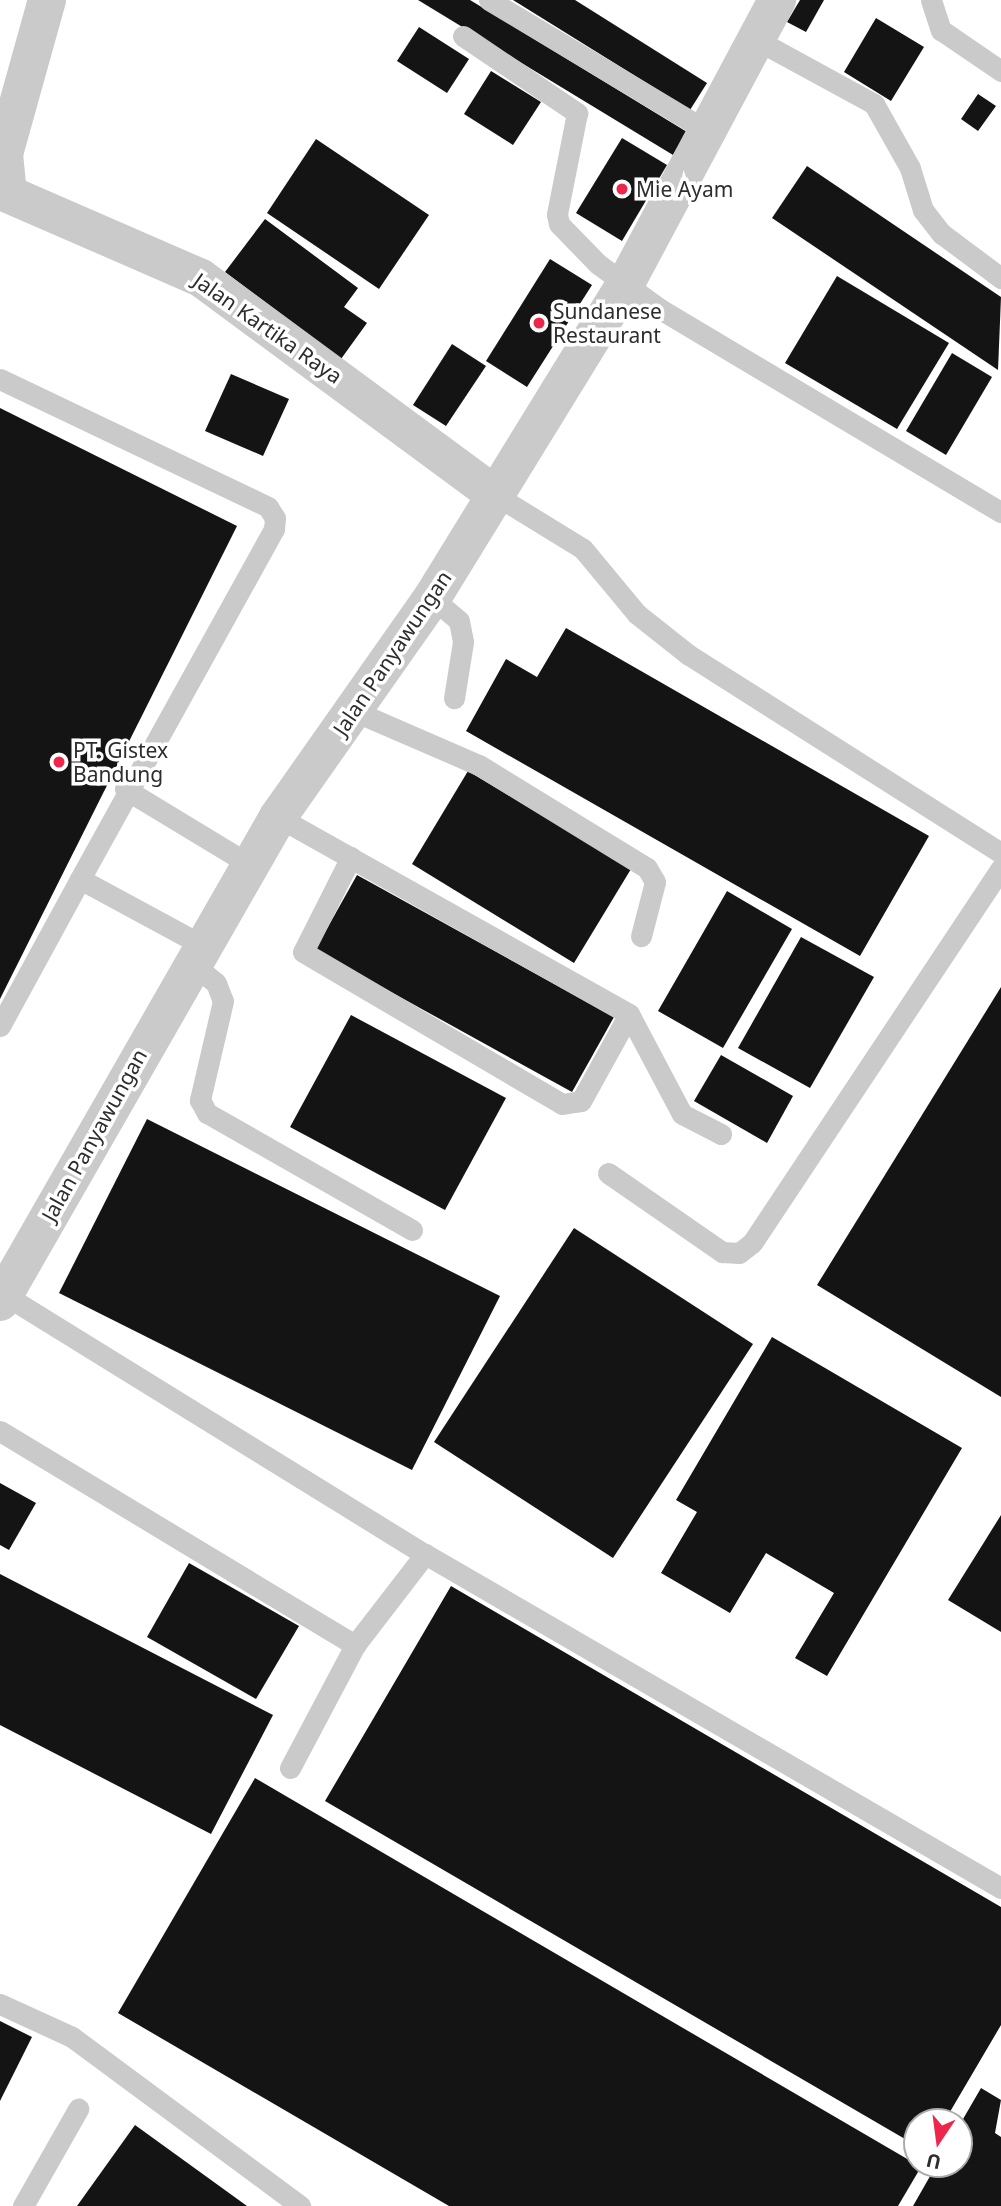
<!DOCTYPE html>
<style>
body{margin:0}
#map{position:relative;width:1001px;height:2206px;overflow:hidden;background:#fff;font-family:"Noto Sans",sans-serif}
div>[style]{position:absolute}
.building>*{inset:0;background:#141414}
.lane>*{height:21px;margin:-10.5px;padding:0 10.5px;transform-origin:10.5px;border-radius:10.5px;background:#cacaca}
.street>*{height:38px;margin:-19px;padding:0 19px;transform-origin:19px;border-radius:19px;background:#cacaca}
.dots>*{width:19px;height:19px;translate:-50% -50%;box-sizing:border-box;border:4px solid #fff;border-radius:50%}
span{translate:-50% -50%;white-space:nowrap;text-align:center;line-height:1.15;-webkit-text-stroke:7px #fff;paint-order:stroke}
.poi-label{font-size:21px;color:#2d2d2d}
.left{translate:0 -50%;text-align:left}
.street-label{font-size:21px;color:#2d2d2d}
.north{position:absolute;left:903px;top:2108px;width:70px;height:70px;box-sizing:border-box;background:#fff;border:2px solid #ababab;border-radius:50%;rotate:193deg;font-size:19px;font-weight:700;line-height:28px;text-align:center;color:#2d2d2d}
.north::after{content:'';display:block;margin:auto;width:24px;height:32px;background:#ed264c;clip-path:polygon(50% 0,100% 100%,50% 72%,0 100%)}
</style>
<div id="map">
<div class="building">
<i style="clip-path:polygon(418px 0,470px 0,687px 132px,673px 155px)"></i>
<i style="clip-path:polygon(513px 0,575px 0,707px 83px,690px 110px)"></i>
<i style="clip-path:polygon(800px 0,824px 0,806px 32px,787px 22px)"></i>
<i style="clip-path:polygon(876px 18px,924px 47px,891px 101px,844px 72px)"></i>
<i style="clip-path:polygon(419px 27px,469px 59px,447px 93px,397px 61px)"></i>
<i style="clip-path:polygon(491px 71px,541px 102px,513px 145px,464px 114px)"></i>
<i style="clip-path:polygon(978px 94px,996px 106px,978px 131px,961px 119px)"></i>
<i style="clip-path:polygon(622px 138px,667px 165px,622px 241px,576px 213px)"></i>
<i style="clip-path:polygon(316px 139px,429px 215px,379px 289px,267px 213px)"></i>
<i style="clip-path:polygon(807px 166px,1001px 297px,998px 370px,772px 218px)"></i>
<i style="clip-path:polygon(265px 219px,358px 288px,344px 307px,367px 323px,341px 359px,225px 272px)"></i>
<i style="clip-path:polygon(550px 259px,592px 285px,527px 387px,486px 361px)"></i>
<i style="clip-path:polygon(837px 276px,949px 343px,897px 429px,785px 363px)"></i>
<i style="clip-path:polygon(452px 344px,486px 366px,446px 426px,413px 405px)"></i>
<i style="clip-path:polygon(952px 353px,992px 377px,946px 455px,906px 431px)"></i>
<i style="clip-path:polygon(231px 374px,289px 399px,263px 456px,205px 431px)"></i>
<i style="clip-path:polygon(0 408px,237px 526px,0 999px)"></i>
<i style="clip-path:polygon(566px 628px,929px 836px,860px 956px,466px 731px,506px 659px,537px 677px)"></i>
<i style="clip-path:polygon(468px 771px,631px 869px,574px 963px,412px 864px)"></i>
<i style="clip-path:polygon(357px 875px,614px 1017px,572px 1092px,315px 950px)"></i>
<i style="clip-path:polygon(727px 891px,792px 929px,723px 1048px,658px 1011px)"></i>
<i style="clip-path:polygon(801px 937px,874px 977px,810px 1088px,738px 1048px)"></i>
<i style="clip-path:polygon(1001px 987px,1001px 1397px,817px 1285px)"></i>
<i style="clip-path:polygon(351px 1015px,506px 1098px,445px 1210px,290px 1127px)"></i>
<i style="clip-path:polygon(721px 1055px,793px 1096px,767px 1143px,694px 1101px)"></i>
<i style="clip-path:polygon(147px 1119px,500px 1296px,412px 1470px,59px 1293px)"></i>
<i style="clip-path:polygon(574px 1228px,753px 1344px,613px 1558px,434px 1442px)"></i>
<i style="clip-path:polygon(772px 1337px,962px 1448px,827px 1676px,795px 1658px,834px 1593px,766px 1553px,730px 1613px,661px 1573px,697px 1512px,676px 1500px)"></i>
<i style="clip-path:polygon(0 1483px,36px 1503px,9px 1550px,0 1545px)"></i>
<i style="clip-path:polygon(1001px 1515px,1001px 1632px,948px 1600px)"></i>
<i style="clip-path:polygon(189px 1563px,299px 1626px,256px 1699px,147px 1637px)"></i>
<i style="clip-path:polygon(0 1574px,273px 1715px,211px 1834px,0 1725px)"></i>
<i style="clip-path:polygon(451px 1586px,1001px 1907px,1001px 2025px,944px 2122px,917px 2122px,917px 2146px,325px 1801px)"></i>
<i style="clip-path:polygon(255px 1778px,921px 2167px,898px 2206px,449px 2206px,118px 2013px)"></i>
<i style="clip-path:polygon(0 2021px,32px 2037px,0 2101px)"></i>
<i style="clip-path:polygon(981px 2088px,1001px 2100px,995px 2133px,1001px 2137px,1001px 2206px,913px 2206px,937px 2164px,959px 2164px,959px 2126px)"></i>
<i style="clip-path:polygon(135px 2125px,247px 2206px,77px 2206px)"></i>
</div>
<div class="lane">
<i style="left:489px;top:0;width:254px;rotate:31deg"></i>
<i style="left:931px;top:0;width:32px;rotate:72deg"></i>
<i style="left:941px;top:30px;width:73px;rotate:34.3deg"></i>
<i style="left:463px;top:36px;width:138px;rotate:34deg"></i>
<i style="left:577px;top:113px;width:103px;rotate:101.2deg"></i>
<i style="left:557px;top:214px;width:10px;rotate:79deg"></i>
<i style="left:559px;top:224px;width:56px;rotate:45.7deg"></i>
<i style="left:598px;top:264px;width:77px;rotate:36deg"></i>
<i style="left:660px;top:309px;width:397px;rotate:30.8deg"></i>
<i style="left:755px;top:39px;width:136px;rotate:28.6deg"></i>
<i style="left:874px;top:104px;width:73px;rotate:60.6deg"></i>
<i style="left:910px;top:168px;width:44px;rotate:72.8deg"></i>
<i style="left:923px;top:210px;width:31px;rotate:52deg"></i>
<i style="left:942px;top:234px;width:74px;rotate:36.7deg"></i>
<i style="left:0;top:379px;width:297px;rotate:25.5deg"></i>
<i style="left:268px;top:507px;width:13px;rotate:58deg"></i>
<i style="left:275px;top:518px;width:11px;rotate:95deg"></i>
<i style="left:274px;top:529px;width:400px;rotate:119deg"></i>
<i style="left:497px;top:496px;width:101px;rotate:31.6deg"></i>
<i style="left:583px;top:549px;width:85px;rotate:50.3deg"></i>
<i style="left:637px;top:614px;width:66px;rotate:38.3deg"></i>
<i style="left:689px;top:655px;width:370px;rotate:32.4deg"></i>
<i style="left:432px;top:598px;width:35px;rotate:40deg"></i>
<i style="left:459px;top:621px;width:21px;rotate:79deg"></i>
<i style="left:463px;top:642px;width:57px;rotate:99.1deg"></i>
<i style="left:354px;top:711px;width:136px;rotate:23.4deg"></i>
<i style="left:479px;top:765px;width:197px;rotate:31.5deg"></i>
<i style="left:647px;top:868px;width:16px;rotate:60deg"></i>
<i style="left:655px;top:882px;width:56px;rotate:104.5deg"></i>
<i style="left:125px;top:789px;width:145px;rotate:31.2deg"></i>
<i style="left:278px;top:817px;width:403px;rotate:29.3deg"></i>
<i style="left:629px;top:1014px;width:113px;rotate:62.1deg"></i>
<i style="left:682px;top:1114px;width:44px;rotate:27.1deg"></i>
<i style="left:351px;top:857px;width:106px;rotate:116.8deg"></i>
<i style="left:303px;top:952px;width:300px;rotate:30.4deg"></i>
<i style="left:562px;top:1104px;width:19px;rotate:-9deg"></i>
<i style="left:581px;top:1101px;width:99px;rotate:-61.1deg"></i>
<i style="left:190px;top:962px;width:33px;rotate:39deg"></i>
<i style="left:216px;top:983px;width:19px;rotate:69deg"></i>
<i style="left:223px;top:1001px;width:102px;rotate:103.1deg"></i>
<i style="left:200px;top:1100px;width:15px;rotate:62deg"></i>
<i style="left:207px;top:1113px;width:236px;rotate:29.7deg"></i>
<i style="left:0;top:1026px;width:167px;rotate:-61.4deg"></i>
<i style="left:80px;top:879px;width:136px;rotate:28.4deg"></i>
<i style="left:608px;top:1173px;width:139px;rotate:34.7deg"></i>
<i style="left:722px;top:1252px;width:17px;rotate:3deg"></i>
<i style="left:739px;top:1253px;width:16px;rotate:-38deg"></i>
<i style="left:752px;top:1243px;width:450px;rotate:-56.4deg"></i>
<i style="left:0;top:1292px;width:499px;rotate:31.7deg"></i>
<i style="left:425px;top:1554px;width:666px;rotate:30.11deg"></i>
<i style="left:0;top:1431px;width:415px;rotate:31.1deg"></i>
<i style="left:290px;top:1768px;width:139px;rotate:-62.1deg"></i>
<i style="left:355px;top:1645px;width:115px;rotate:-52.4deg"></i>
<i style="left:0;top:2004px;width:79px;rotate:24.6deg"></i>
<i style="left:72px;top:2037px;width:284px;rotate:36.5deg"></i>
<i style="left:23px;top:2206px;width:112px;rotate:-60.4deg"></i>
</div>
<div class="street">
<i style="left:47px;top:0;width:160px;rotate:105.6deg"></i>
<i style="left:4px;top:154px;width:40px;rotate:84.3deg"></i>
<i style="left:8px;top:194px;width:210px;rotate:23.5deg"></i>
<i style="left:201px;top:278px;width:368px;rotate:36.4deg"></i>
<i style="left:0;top:1302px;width:559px;rotate:-60.18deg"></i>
<i style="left:278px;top:817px;width:268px;rotate:-54.9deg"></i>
<i style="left:432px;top:598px;width:370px;rotate:-58.4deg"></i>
<i style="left:626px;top:283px;width:321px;rotate:-61.9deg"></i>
</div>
<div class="dots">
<i style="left:622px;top:189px;background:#ed264c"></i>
<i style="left:539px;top:323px;background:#ed264c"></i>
<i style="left:59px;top:762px;background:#ed264c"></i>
</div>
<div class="poi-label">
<span class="left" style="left:636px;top:189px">Mie Ayam</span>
<span class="left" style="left:553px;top:323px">Sundanese<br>Restaurant</span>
<span class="left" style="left:73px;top:762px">PT. Gistex<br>Bandung</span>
</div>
<div class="street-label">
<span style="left:268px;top:328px;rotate:35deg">Jalan Kartika Raya</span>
<span style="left:392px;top:653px;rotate:-56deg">Jalan Panyawungan</span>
<span style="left:94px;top:1135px;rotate:-61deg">Jalan Panyawungan</span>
</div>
<div class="north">U</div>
</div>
